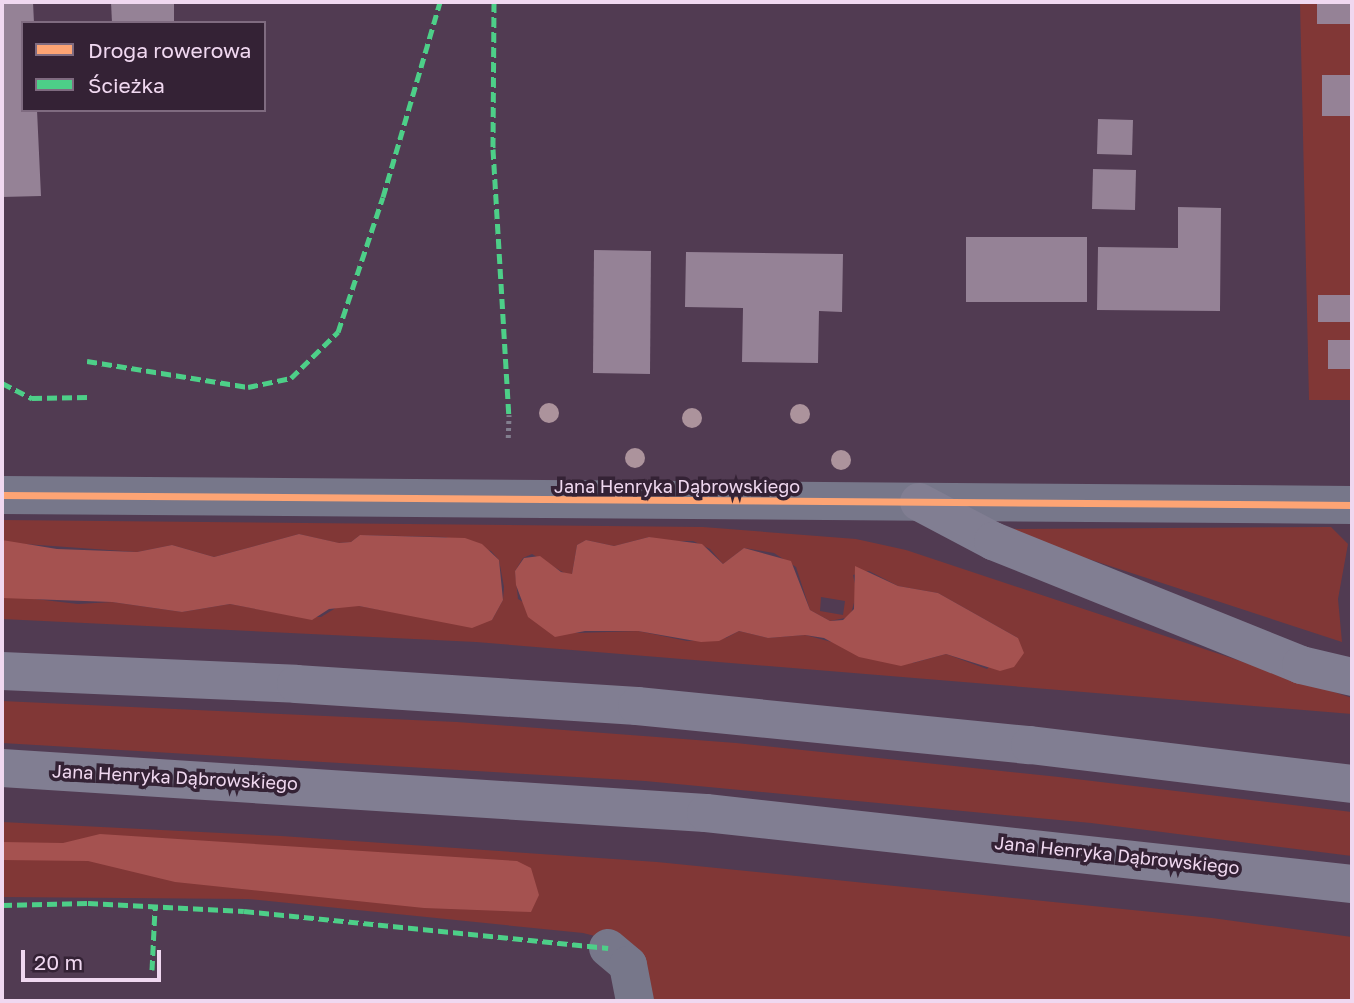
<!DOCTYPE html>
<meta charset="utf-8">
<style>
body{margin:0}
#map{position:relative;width:1354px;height:1003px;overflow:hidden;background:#513b52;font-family:"Golos Text",sans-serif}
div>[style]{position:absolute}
.green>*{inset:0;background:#813736}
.forest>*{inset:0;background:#a55250}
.building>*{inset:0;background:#958296}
.path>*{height:4.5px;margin-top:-2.25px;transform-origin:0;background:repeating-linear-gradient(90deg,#827f8f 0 3.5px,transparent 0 7px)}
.minor>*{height:38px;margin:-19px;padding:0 19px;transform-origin:19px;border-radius:19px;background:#77778a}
.major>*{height:38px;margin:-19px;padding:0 19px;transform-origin:19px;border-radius:19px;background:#817e92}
.quiet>*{height:5px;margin-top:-2.5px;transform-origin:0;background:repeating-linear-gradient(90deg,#4dcf88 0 10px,transparent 0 15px)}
.cycleway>*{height:7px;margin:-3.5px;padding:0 3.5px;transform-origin:3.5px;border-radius:3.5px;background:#fda474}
.trees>*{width:20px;height:20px;margin:-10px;border-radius:50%;background:#ac939c}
span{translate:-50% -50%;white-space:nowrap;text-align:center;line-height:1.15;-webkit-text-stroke:7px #342235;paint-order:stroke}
.street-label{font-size:18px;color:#f0d8f0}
.frame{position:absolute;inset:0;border:4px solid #f0d8f0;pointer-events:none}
.legend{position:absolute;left:21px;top:21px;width:245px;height:91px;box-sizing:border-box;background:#342235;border:2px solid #7f6b80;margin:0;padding:9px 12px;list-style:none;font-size:21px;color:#f0d8f0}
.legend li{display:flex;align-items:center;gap:14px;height:35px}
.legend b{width:35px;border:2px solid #7f6b80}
.scale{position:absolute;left:21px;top:950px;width:140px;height:32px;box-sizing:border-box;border:4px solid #f0d8f0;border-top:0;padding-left:9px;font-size:21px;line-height:24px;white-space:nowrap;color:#f0d8f0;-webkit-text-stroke:5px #342235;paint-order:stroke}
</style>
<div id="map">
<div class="green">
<i style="clip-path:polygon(1300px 2px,1352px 2px,1352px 400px,1309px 400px)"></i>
<i style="clip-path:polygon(evenodd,2px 520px,703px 527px,856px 539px,906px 550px,1352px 698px,1352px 714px,476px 642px,2px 619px,2px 598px,18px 597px,78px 604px,112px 602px,182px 612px,230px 604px,301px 617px,321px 617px,339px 606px,359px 606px,438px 620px,492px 620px,503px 600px,504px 587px,499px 560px,491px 551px,445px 537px,360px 535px,351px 542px,338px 543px,299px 534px,214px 557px,172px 545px,137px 552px,10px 543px,2px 540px,2px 520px,649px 537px,661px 541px,693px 541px,710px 549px,723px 564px,744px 548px,774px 553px,796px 567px,810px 610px,830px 621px,850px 617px,857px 592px,853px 575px,869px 571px,898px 586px,938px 593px,1018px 638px,987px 669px,946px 654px,913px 663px,805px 635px,768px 638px,739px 631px,726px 638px,687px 641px,638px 631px,576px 633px,518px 599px,515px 571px,523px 558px,532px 554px,566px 574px,572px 574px,577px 545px,586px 540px,614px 546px,649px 537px,2px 520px,821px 597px,845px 601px,843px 615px,820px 611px,821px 597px)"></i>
<i style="clip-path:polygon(1331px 527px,1348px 544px,1338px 599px,1342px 642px,997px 529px)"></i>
<i style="clip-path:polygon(2px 701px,457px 722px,736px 743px,1059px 777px,1352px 812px,1352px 856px,1091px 823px,645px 781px,2px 743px)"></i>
<i style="clip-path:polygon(2px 822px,281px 836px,657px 862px,1212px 918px,1352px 937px,1352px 1001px,644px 1001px,603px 938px,583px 933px,248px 899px,2px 897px)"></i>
</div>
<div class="forest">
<i style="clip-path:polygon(299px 534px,339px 543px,351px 542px,360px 535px,465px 538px,482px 544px,499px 560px,503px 600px,492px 620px,472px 628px,359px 606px,329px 609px,312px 620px,230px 604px,182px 612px,112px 602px,2px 598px,2px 540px,57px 549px,137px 552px,172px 545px,214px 557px)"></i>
<i style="clip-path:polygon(649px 537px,702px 544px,723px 564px,744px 548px,791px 561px,810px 610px,830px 621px,843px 620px,854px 609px,855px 566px,898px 586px,938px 593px,1018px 638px,1024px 653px,1014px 667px,1000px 671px,946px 654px,901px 666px,859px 657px,824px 638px,805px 635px,768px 638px,739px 631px,719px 641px,701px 642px,638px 631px,585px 631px,555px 637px,528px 617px,516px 585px,515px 571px,524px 558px,540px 556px,561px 572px,572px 574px,577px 545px,586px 540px,614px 546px)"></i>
<i style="clip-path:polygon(100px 834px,517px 861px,531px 868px,539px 895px,531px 912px,424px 908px,175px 882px,88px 861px,2px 860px,2px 842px,63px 843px)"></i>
</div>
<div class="building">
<i style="clip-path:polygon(2px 2px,33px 2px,34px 23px,23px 23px,23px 110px,37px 110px,41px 196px,2px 197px)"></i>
<i style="clip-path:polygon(111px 2px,174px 2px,174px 23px,112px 23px)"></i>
<i style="clip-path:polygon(1317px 2px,1352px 2px,1352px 24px,1317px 24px)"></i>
<i style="clip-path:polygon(1322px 75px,1352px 75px,1352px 116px,1322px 116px)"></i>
<i style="clip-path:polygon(1098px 119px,1133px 120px,1132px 155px,1097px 154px)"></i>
<i style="clip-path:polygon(1093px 169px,1136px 170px,1135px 210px,1092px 209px)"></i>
<i style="clip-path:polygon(1178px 207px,1221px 208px,1220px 311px,1097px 310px,1098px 247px,1178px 248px)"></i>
<i style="clip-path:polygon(966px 237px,1087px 237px,1087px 302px,966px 302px)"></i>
<i style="clip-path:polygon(594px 250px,651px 251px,650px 374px,593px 373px)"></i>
<i style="clip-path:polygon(686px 252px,843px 254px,842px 312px,819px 311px,818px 363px,742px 362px,743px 308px,685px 307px)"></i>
<i style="clip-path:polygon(1318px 295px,1352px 295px,1352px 322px,1318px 322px)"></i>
<i style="clip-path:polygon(1328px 340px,1352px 340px,1352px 369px,1328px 369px)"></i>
</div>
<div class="path">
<i style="left:508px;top:438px;width:23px;rotate:-88deg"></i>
</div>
<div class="minor">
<i style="left:2px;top:495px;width:1350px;rotate:0.42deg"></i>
<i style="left:608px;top:948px;width:26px;rotate:40deg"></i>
<i style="left:628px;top:965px;width:37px;rotate:79deg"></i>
</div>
<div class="major">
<i style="left:919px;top:502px;width:84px;rotate:27.8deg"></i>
<i style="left:993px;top:541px;width:332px;rotate:21.9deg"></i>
<i style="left:1301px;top:665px;width:52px;rotate:13.2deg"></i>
<i style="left:2px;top:671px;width:294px;rotate:2.5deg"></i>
<i style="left:296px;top:684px;width:342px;rotate:3.7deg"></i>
<i style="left:637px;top:706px;width:395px;rotate:5.7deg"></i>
<i style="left:1030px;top:745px;width:324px;rotate:6.9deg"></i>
<i style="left:2px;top:768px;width:705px;rotate:3.66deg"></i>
<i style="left:706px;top:813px;width:650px;rotate:6.27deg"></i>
</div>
<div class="quiet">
<i style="left:494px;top:2px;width:147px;rotate:90.4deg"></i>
<i style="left:493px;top:149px;width:266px;rotate:86.6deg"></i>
<i style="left:87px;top:361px;width:163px;rotate:9.2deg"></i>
<i style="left:248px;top:387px;width:44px;rotate:-11.8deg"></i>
<i style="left:291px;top:378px;width:66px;rotate:-44.4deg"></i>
<i style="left:338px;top:332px;width:142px;rotate:-71.6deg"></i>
<i style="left:383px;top:197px;width:203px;rotate:-73.7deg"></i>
<i style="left:2px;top:383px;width:34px;rotate:27deg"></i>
<i style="left:32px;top:398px;width:56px;rotate:-1deg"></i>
<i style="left:2px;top:905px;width:86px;rotate:-1.3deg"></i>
<i style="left:88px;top:903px;width:156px;rotate:2.9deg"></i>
<i style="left:244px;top:911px;width:366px;rotate:5.8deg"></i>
<i style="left:152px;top:970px;width:62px;rotate:-87.2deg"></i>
</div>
<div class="cycleway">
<i style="left:2px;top:495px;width:1350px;rotate:0.42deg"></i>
</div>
<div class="trees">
<i style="left:549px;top:413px"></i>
<i style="left:800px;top:414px"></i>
<i style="left:692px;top:418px"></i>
<i style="left:635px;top:458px"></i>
<i style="left:841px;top:460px"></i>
</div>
<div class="street-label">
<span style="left:677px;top:486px">Jana Henryka Dąbrowskiego</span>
<span style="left:175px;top:777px;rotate:3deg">Jana Henryka Dąbrowskiego</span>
<span style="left:1117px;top:855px;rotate:6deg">Jana Henryka Dąbrowskiego</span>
</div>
<div class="frame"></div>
<ul class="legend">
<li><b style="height:9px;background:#fda474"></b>Droga rowerowa</li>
<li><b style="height:9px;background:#4dcf88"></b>Ścieżka</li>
</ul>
<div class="scale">20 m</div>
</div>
